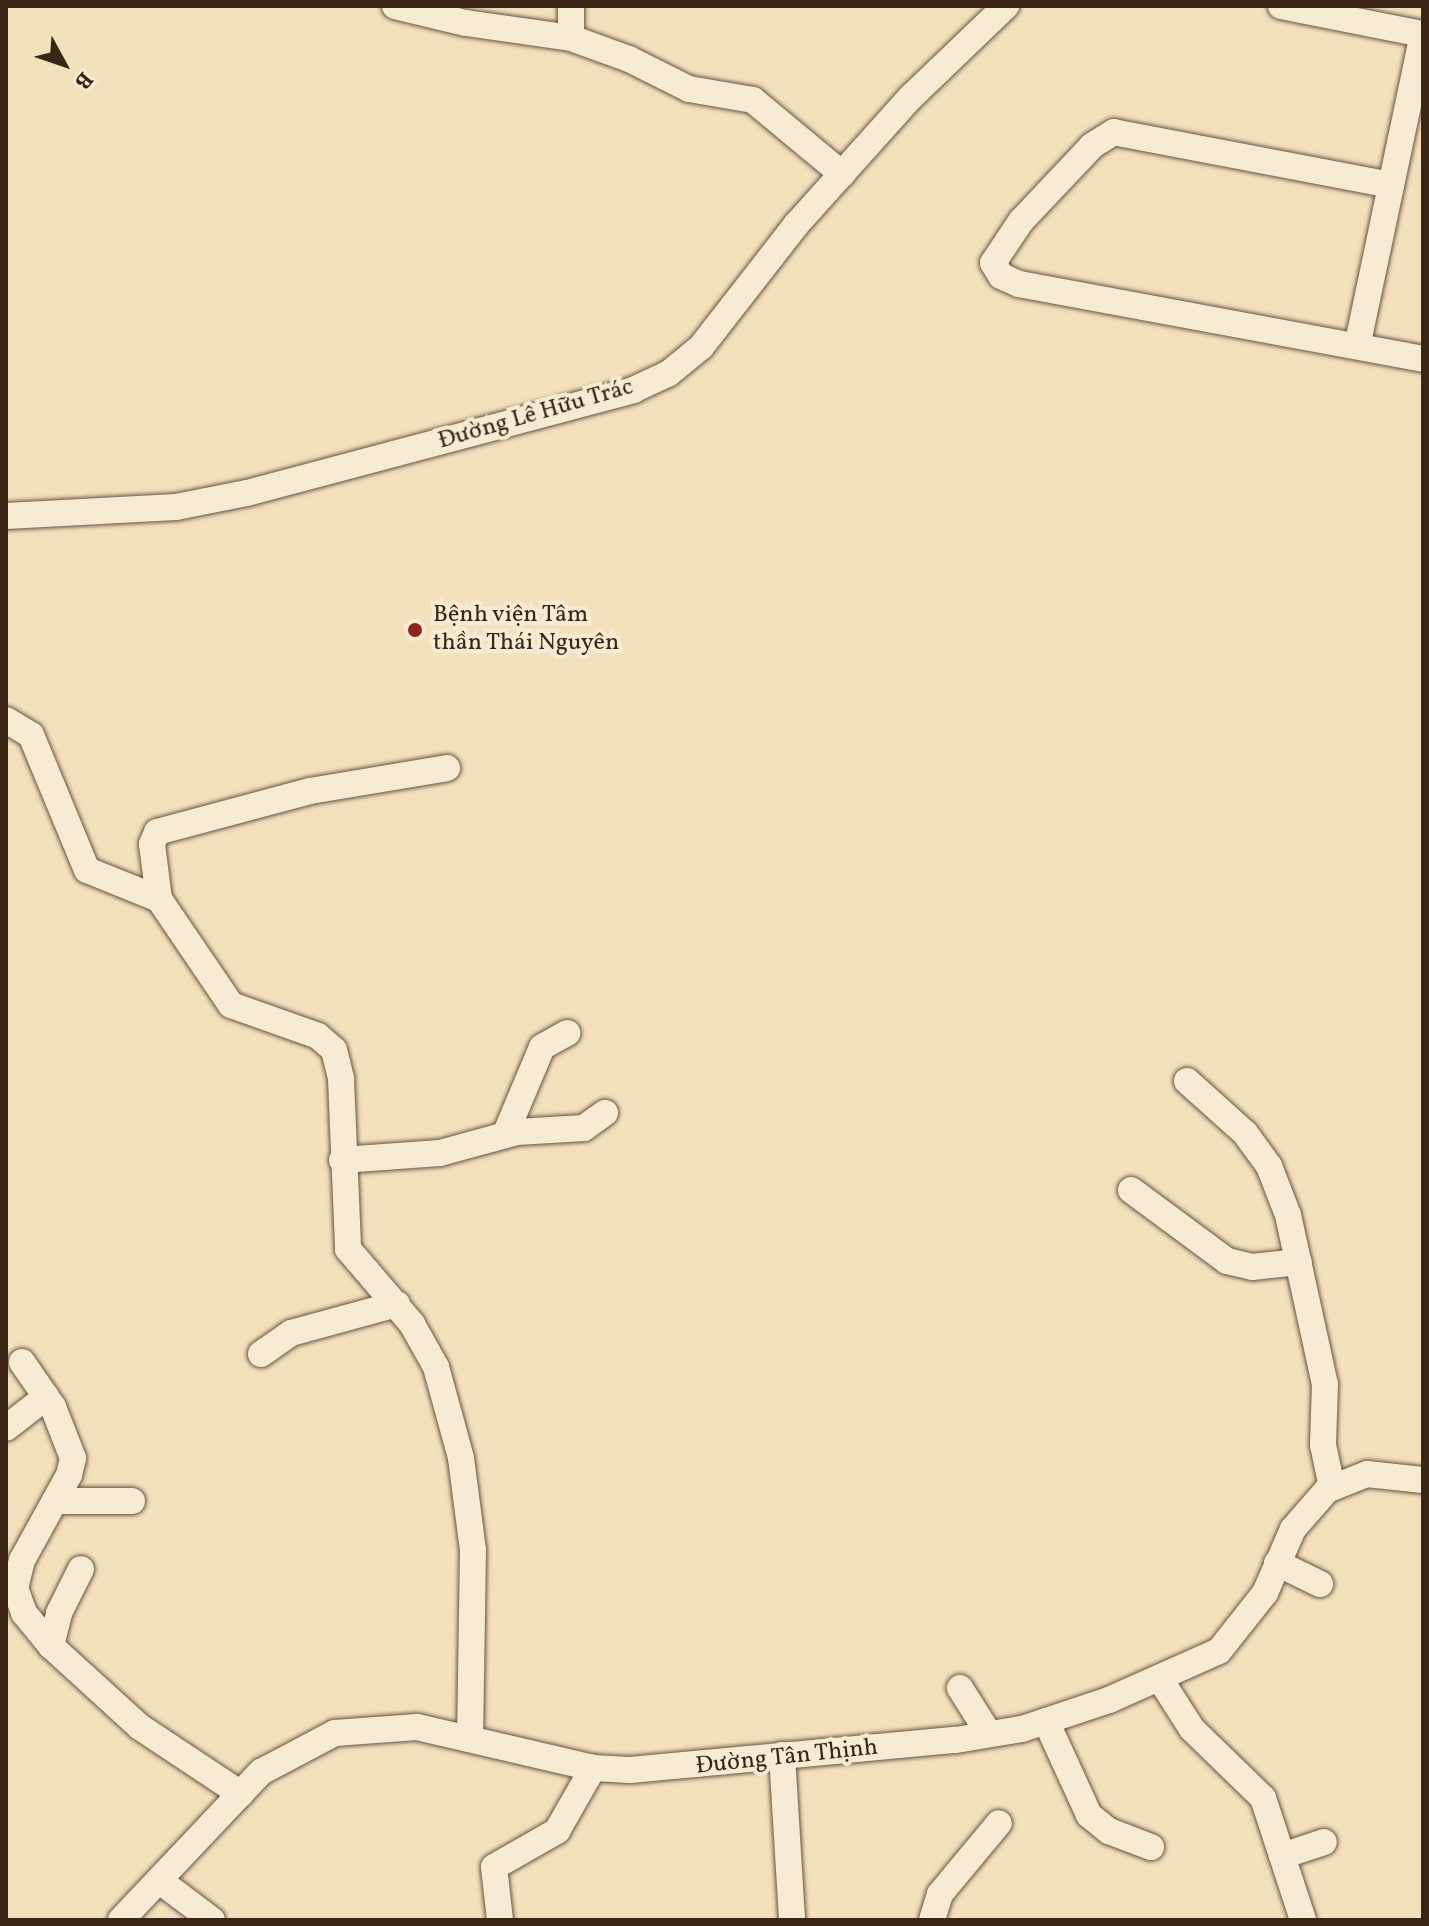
<!DOCTYPE html>
<meta charset="utf-8">
<style>
body{margin:0}
#map{position:relative;width:1429px;height:1926px;overflow:hidden;background:#f3e1bc;font-family:Vollkorn,serif}
div>[style]{position:absolute}
.roads{filter:drop-shadow(0 0 2px #685340) drop-shadow(0 0 2px #685340)}
.minor>*{height:26px;margin:-13px;padding:0 13px;transform-origin:13px;border-radius:13px;background:#f7ecd3}
.dots>*{width:22px;height:22px;translate:-50% -50%;box-sizing:border-box;border:4px solid #f7ecd3;border-radius:50%}
span{translate:-50% -50%;white-space:nowrap;text-align:center;line-height:1.15;-webkit-text-stroke:8px #f7ecd3;paint-order:stroke}
.street-label{font-size:24px;color:#3a2416}
.poi-label{font-size:24px;color:#3a2416}
.left{translate:0 -50%;text-align:left}
.frame{position:absolute;inset:0;border:8px solid #3a2416;pointer-events:none}
.north{position:absolute;left:24px;top:24px;width:80px;height:80px;-webkit-text-stroke:6px #f7ecd3;paint-order:stroke;rotate:130deg;font-size:22px;font-weight:700;line-height:32px;text-align:center;color:#3a2416}
.north::after{content:'';display:block;margin:auto;width:28px;height:36px;background:#3a2416;clip-path:polygon(50% 0,100% 100%,50% 72%,0 100%)}
</style>
<div id="map">
<div class="roads">
<div class="minor">
<i style="left:395px;top:6px;width:73px;rotate:13.5deg"></i>
<i style="left:466px;top:23px;width:106px;rotate:8.1deg"></i>
<i style="left:571px;top:38px;width:62px;rotate:19.9deg"></i>
<i style="left:629px;top:59px;width:67px;rotate:26.6deg"></i>
<i style="left:689px;top:89px;width:65px;rotate:9.8deg"></i>
<i style="left:753px;top:100px;width:116px;rotate:39.7deg"></i>
<i style="left:571px;top:6px;width:32px;rotate:90deg"></i>
<i style="left:1281px;top:6px;width:145px;rotate:11.2deg"></i>
<i style="left:1423px;top:34px;width:316px;rotate:101.9deg"></i>
<i style="left:1391px;top:185px;width:282px;rotate:-169.2deg"></i>
<i style="left:1114px;top:132px;width:26px;rotate:148deg"></i>
<i style="left:1092px;top:146px;width:103px;rotate:133.4deg"></i>
<i style="left:1021px;top:221px;width:50px;rotate:123.7deg"></i>
<i style="left:993px;top:263px;width:15px;rotate:58deg"></i>
<i style="left:1001px;top:276px;width:20px;rotate:24deg"></i>
<i style="left:1019px;top:284px;width:411px;rotate:10.5deg"></i>
<i style="left:6px;top:516px;width:170px;rotate:-3deg"></i>
<i style="left:176px;top:507px;width:72px;rotate:-11.2deg"></i>
<i style="left:247px;top:493px;width:400px;rotate:-14.9deg"></i>
<i style="left:633px;top:390px;width:38px;rotate:-25deg"></i>
<i style="left:668px;top:374px;width:43px;rotate:-39.3deg"></i>
<i style="left:701px;top:347px;width:155px;rotate:-52.1deg"></i>
<i style="left:796px;top:225px;width:172px;rotate:-48.1deg"></i>
<i style="left:911px;top:97px;width:132px;rotate:-43.8deg"></i>
<i style="left:6px;top:720px;width:29px;rotate:31deg"></i>
<i style="left:31px;top:735px;width:146px;rotate:67.5deg"></i>
<i style="left:87px;top:870px;width:78px;rotate:21.9deg"></i>
<i style="left:159px;top:899px;width:128px;rotate:55.8deg"></i>
<i style="left:231px;top:1005px;width:92px;rotate:19.6deg"></i>
<i style="left:318px;top:1036px;width:21px;rotate:41deg"></i>
<i style="left:334px;top:1050px;width:30px;rotate:76deg"></i>
<i style="left:341px;top:1079px;width:170px;rotate:87.6deg"></i>
<i style="left:348px;top:1249px;width:99px;rotate:49.5deg"></i>
<i style="left:412px;top:1324px;width:49px;rotate:60.8deg"></i>
<i style="left:436px;top:1367px;width:94px;rotate:74.6deg"></i>
<i style="left:461px;top:1458px;width:93px;rotate:82.6deg"></i>
<i style="left:473px;top:1550px;width:189px;rotate:90.9deg"></i>
<i style="left:159px;top:899px;width:55px;rotate:-97.3deg"></i>
<i style="left:152px;top:844px;width:13px;rotate:-67deg"></i>
<i style="left:157px;top:832px;width:158px;rotate:-15deg"></i>
<i style="left:310px;top:791px;width:139px;rotate:-9.5deg"></i>
<i style="left:1187px;top:1081px;width:78px;rotate:41.9deg"></i>
<i style="left:1245px;top:1133px;width:41px;rotate:54deg"></i>
<i style="left:1269px;top:1166px;width:53px;rotate:68.8deg"></i>
<i style="left:1288px;top:1215px;width:173px;rotate:77.7deg"></i>
<i style="left:1325px;top:1384px;width:61px;rotate:91.9deg"></i>
<i style="left:1323px;top:1445px;width:43px;rotate:77.9deg"></i>
<i style="left:505px;top:1135px;width:95px;rotate:-67.2deg"></i>
<i style="left:542px;top:1047px;width:29px;rotate:-29deg"></i>
<i style="left:342px;top:1160px;width:98px;rotate:-4.1deg"></i>
<i style="left:440px;top:1153px;width:80px;rotate:-15.3deg"></i>
<i style="left:517px;top:1132px;width:67px;rotate:-3.4deg"></i>
<i style="left:584px;top:1128px;width:26px;rotate:-36deg"></i>
<i style="left:1131px;top:1190px;width:119px;rotate:36.5deg"></i>
<i style="left:1227px;top:1261px;width:26px;rotate:13deg"></i>
<i style="left:1252px;top:1267px;width:47px;rotate:-6.1deg"></i>
<i style="left:261px;top:1354px;width:37px;rotate:-35deg"></i>
<i style="left:291px;top:1333px;width:110px;rotate:-15.3deg"></i>
<i style="left:22px;top:1362px;width:55px;rotate:55.4deg"></i>
<i style="left:53px;top:1407px;width:55px;rotate:68.6deg"></i>
<i style="left:73px;top:1458px;width:17px;rotate:103deg"></i>
<i style="left:69px;top:1475px;width:97px;rotate:118.9deg"></i>
<i style="left:22px;top:1560px;width:29px;rotate:104deg"></i>
<i style="left:15px;top:1588px;width:27px;rotate:70deg"></i>
<i style="left:24px;top:1613px;width:43px;rotate:50.7deg"></i>
<i style="left:51px;top:1646px;width:120px;rotate:42.3deg"></i>
<i style="left:140px;top:1727px;width:121px;rotate:33.6deg"></i>
<i style="left:6px;top:1428px;width:51px;rotate:-37.8deg"></i>
<i style="left:55px;top:1501px;width:77px"></i>
<i style="left:1277px;top:1563px;width:48px;rotate:26deg"></i>
<i style="left:51px;top:1646px;width:34px;rotate:-76deg"></i>
<i style="left:59px;top:1613px;width:49px;rotate:-63.4deg"></i>
<i style="left:1160px;top:1679px;width:59px;rotate:57.4deg"></i>
<i style="left:1192px;top:1729px;width:99px;rotate:44.2deg"></i>
<i style="left:1263px;top:1798px;width:128px;rotate:71.8deg"></i>
<i style="left:960px;top:1688px;width:54px;rotate:57.8deg"></i>
<i style="left:1046px;top:1721px;width:103px;rotate:65.4deg"></i>
<i style="left:1089px;top:1815px;width:26px;rotate:39deg"></i>
<i style="left:1109px;top:1831px;width:45px;rotate:20.9deg"></i>
<i style="left:782px;top:1755px;width:165px;rotate:86.5deg"></i>
<i style="left:1282px;top:1856px;width:44px;rotate:-18.4deg"></i>
<i style="left:160px;top:1881px;width:65px;rotate:36.9deg"></i>
<i style="left:121px;top:1920px;width:204px;rotate:-46.6deg"></i>
<i style="left:261px;top:1772px;width:84px;rotate:-27.8deg"></i>
<i style="left:335px;top:1733px;width:82px;rotate:-4.2deg"></i>
<i style="left:417px;top:1727px;width:181px;rotate:13.1deg"></i>
<i style="left:593px;top:1768px;width:37px;rotate:3deg"></i>
<i style="left:630px;top:1770px;width:327px;rotate:-5.3deg"></i>
<i style="left:956px;top:1740px;width:67px;rotate:-9.5deg"></i>
<i style="left:1022px;top:1729px;width:92px;rotate:-18.4deg"></i>
<i style="left:1109px;top:1700px;width:120px;rotate:-24deg"></i>
<i style="left:1219px;top:1651px;width:74px;rotate:-51.6deg"></i>
<i style="left:1265px;top:1593px;width:70px;rotate:-66.4deg"></i>
<i style="left:1293px;top:1529px;width:52px;rotate:-48.9deg"></i>
<i style="left:1327px;top:1490px;width:43px;rotate:-21.8deg"></i>
<i style="left:1367px;top:1474px;width:56px;rotate:6.1deg"></i>
<i style="left:500px;top:1920px;width:53px;rotate:-96.5deg"></i>
<i style="left:494px;top:1867px;width:73px;rotate:-29.7deg"></i>
<i style="left:557px;top:1831px;width:73px;rotate:-60.3deg"></i>
<i style="left:932px;top:1920px;width:27px;rotate:-73deg"></i>
<i style="left:940px;top:1894px;width:92px;rotate:-50.3deg"></i>
</div>
</div>
<div class="dots">
<i style="left:415px;top:630px;background:#8f2418"></i>
</div>
<div class="street-label">
<span style="left:536px;top:415px;rotate:-16deg">Đường Lê Hữu Trác</span>
<span style="left:787px;top:1758px;rotate:-6deg">Đường Tân Thịnh</span>
</div>
<div class="poi-label">
<span class="left" style="left:433px;top:630px">Bệnh viện Tâm<br>thần Thái Nguyên</span>
</div>
<div class="frame"></div>
<div class="north">B</div>
</div>
